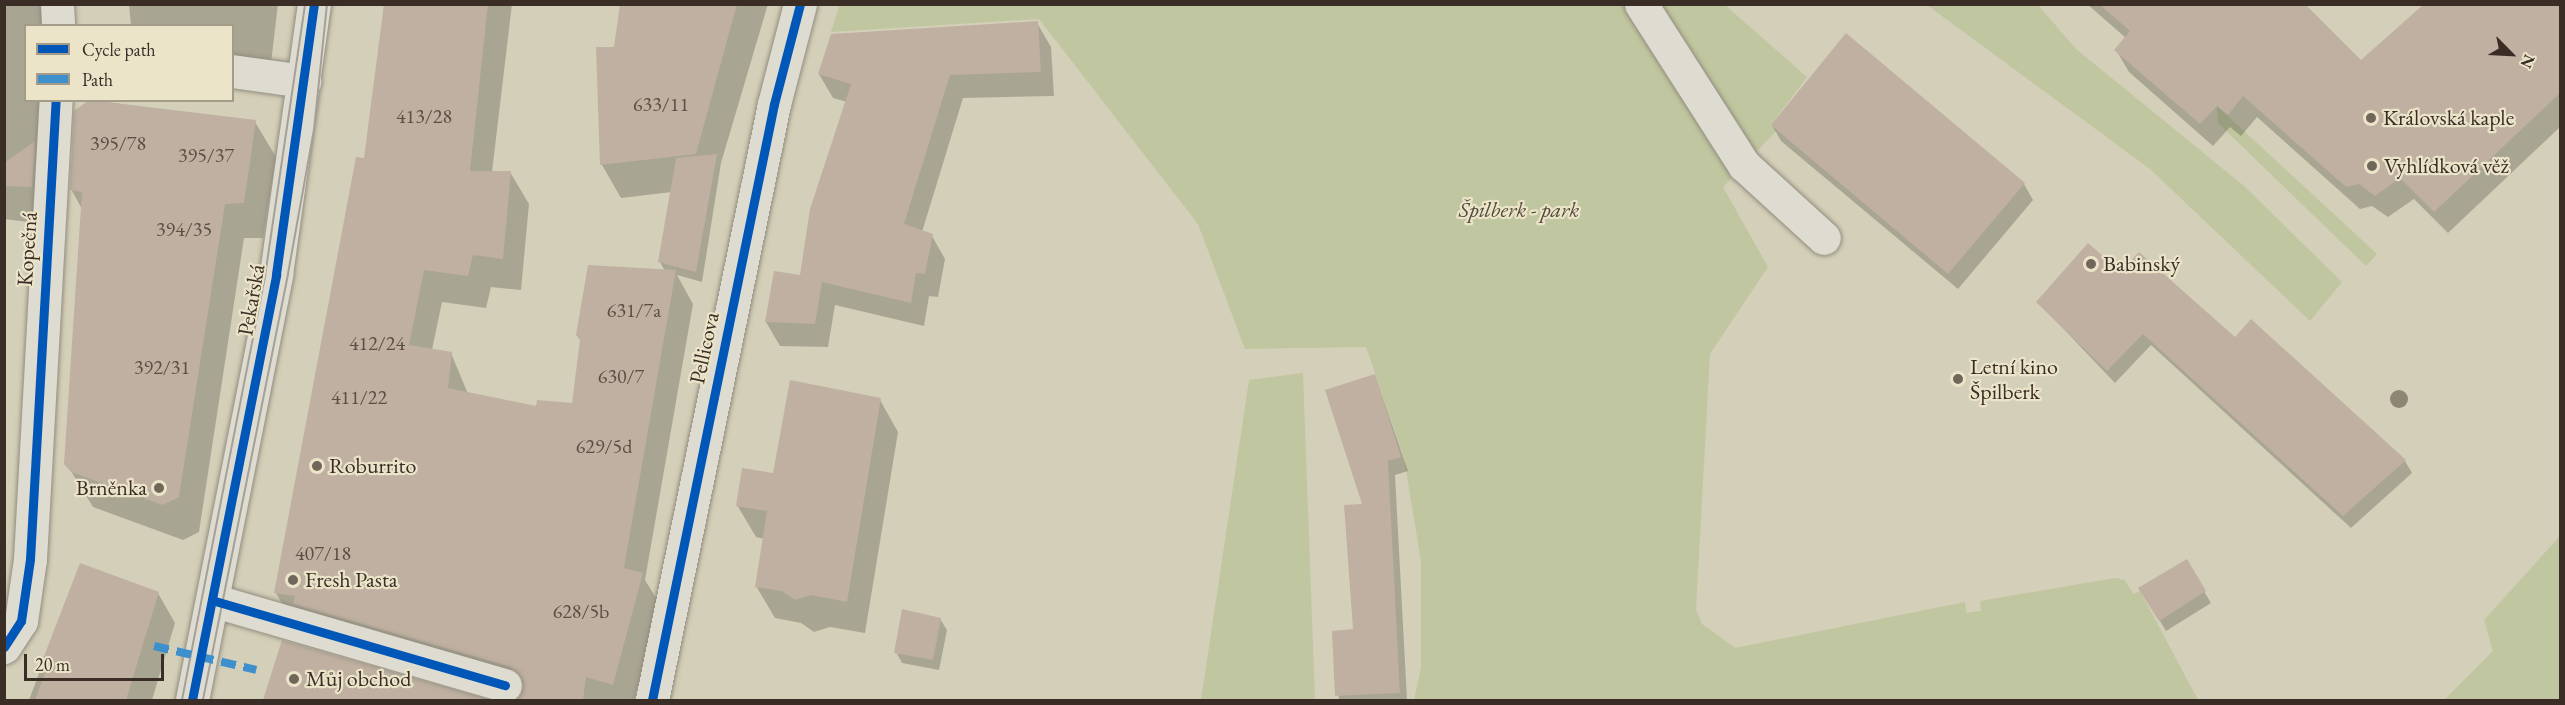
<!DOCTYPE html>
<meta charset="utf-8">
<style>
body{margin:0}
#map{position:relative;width:2565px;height:705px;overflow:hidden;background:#d4cfb8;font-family:"EB Garamond",serif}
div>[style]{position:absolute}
.green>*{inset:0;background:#c0c69f}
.shadow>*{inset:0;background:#0003}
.building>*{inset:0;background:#bfb0a1}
.roads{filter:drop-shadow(0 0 2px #918c7f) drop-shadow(0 0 2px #918c7f)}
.minor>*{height:33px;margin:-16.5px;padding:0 16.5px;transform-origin:16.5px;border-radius:16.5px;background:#dedcd0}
.tram>*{height:1.5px;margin:-0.75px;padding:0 0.75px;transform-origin:0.75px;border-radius:0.75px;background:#a4a097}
.quiet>*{height:8px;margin-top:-4px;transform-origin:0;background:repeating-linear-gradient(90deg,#3e90cc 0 15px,transparent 0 23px)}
.cycleway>*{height:9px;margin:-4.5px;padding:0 4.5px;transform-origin:4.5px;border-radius:4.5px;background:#0057b8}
.trees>*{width:18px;height:18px;margin:-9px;border-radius:50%;background:#8c8673}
.dots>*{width:16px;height:16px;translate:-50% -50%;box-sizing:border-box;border:3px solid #ebe4c9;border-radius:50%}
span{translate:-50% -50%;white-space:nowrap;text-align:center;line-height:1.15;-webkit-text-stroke:4.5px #ebe4c9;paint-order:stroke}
.number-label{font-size:20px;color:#5b4e45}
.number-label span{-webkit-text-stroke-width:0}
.poi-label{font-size:22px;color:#3a2d26}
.left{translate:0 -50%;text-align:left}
.right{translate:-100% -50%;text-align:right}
.park-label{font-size:22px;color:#524a3a;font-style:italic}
.street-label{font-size:22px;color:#3a2d26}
.frame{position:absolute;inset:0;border:6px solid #3a2d26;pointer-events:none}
.legend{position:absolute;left:24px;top:24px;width:210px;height:78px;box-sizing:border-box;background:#ebe4c9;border:2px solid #a49b88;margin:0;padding:8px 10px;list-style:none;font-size:18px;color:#3a2d26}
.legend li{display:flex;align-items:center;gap:12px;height:30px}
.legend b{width:30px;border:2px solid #a49b88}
.north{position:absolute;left:2481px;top:24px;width:60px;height:60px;-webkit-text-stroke:4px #ebe4c9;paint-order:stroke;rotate:114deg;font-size:16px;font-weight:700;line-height:24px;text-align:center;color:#3a2d26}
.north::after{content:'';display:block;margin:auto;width:21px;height:27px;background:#3a2d26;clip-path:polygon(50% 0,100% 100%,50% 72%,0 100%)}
.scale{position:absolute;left:24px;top:654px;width:140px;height:27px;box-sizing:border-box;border:3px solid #3a2d26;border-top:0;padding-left:8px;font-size:18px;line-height:21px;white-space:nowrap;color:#3a2d26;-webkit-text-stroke:4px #ebe4c9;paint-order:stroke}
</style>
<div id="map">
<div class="green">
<i style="clip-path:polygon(840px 4px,1725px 5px,1807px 77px,1771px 125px,1777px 130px,1723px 187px,1768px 267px,1710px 354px,1696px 610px,1702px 624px,1735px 648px,1965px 602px,1966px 613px,1981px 611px,1980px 601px,2115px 578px,2125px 580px,2133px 594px,2140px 591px,2198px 700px,1414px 700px,1421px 668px,1421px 561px,1404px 458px,1366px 347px,1245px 349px,1198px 224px,1039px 19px,831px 32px)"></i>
<i style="clip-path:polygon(1927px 5px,2038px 5px,2076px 49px,2244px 186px,2342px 282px,2310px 321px,2150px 169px)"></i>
<i style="clip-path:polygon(2217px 106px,2377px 254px,2366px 266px,2218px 123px)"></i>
<i style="clip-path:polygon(1303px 373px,1315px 700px,1201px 700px,1249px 380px)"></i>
<i style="clip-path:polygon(2560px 536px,2560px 700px,2444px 700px,2493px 651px,2484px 620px)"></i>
</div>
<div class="shadow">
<i style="clip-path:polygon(4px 4px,49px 4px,47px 26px,26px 26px,26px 100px,43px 100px,53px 225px,4px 219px)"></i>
<i style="clip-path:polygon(129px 4px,278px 4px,270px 72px,232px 67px,232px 26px,131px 26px)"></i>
<i style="clip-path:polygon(386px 4px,512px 4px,492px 172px,510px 172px,529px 204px,521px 290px,491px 287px,486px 308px,442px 302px,432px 350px,451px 353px,468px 394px,537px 408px,574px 405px,665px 271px,660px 262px,672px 192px,621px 198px,602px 165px,598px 49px,615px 49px,626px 4px,768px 4px,721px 163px,702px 282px,677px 275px,693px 304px,645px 580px,661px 606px,634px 700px,517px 700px,521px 696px,294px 625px,276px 593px,365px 160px)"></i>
<i style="clip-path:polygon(2087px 4px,2303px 4px,2361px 63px,2426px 4px,2560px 4px,2560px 127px,2448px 233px,2414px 199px,2388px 217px,2372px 206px,2360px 209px,2257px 117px,2241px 136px,2230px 127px,2213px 146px,2129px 72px,2116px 50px,2126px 38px)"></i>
<i style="clip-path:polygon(1037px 23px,1051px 47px,1054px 96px,963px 98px,922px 232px,932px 236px,945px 259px,938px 297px,929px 296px,924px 326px,835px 305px,828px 347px,780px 346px,766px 322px,775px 272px,801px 277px,847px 102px,833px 98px,819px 74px)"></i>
<i style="clip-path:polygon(1846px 35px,2024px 184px,2033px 200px,1958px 289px,1781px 141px,1772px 125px)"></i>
<i style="clip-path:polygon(91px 100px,255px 122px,276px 157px,263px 238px,244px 238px,199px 532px,183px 540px,93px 507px,66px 463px,82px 209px,71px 189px)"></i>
<i style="clip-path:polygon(2121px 274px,2235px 339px,2405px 461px,2412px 473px,2351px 528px,2151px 345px,2115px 383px,2038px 302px)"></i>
<i style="clip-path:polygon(1375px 375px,1408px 471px,1395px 475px,1407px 700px,1339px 700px,1333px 633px,1355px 630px)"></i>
<i style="clip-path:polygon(880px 400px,898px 432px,865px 633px,830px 627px,814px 632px,801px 623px,775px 618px,756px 586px,764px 539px,756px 537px,737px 505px)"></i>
<i style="clip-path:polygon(2186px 561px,2211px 603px,2166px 631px,2140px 588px)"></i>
<i style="clip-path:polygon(80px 564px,158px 593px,175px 623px,152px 700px,29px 700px)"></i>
<i style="clip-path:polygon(940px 619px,947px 630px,939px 670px,902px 663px,896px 652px)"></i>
<i style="clip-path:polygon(283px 642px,486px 700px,266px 700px)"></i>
</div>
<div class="building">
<i style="clip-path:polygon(384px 4px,488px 4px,470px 171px,511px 171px,503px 259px,473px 255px,468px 276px,424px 270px,409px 345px,452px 352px,448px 388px,536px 406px,537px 400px,572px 403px,580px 340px,576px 335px,588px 265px,676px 270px,624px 568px,643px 573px,613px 685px,586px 677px,583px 700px,515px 700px,523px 681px,511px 667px,293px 604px,295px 596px,274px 593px,356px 157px,364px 158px)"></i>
<i style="clip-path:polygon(620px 4px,737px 4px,696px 154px,600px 165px,596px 47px,614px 47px)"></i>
<i style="clip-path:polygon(2099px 4px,2305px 4px,2361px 60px,2424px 4px,2560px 4px,2560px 93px,2434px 212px,2400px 178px,2375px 196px,2359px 184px,2346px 187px,2243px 96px,2228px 115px,2217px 106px,2200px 124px,2114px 50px,2130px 31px)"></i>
<i style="clip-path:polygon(1038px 21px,1041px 72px,950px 75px,904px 224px,933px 234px,925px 274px,916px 273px,911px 303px,822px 282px,815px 324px,765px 322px,774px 271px,800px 275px,810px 209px,851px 84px,818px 74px,831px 34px)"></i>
<i style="clip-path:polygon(1846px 33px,2025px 183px,1948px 274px,1771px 125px)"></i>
<i style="clip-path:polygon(89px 100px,256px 120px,244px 203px,225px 204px,179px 497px,163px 505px,71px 472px,64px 464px,82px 192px,70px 190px,74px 111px)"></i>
<i style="clip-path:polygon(35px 141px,32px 187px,4px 186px,4px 163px)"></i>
<i style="clip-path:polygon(717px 154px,696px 272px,658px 262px,676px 158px)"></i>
<i style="clip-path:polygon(2088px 243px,2121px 272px,2139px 252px,2235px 337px,2251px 319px,2406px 460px,2343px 516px,2143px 334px,2107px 371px,2036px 302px)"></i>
<i style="clip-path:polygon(1375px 374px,1401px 457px,1388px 461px,1400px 693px,1335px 696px,1332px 631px,1353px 629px,1344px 505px,1362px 504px,1325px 390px)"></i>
<i style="clip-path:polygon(790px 380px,881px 398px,847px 602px,811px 595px,795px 600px,782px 591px,755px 587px,767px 511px,736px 506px,742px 468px,773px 473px)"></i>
<i style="clip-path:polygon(2187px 559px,2206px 591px,2159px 621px,2138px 588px)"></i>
<i style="clip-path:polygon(80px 563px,159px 592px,126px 700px,35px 700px,48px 665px,41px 664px)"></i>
<i style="clip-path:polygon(902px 609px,941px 618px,933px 660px,894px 653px)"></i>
<i style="clip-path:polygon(282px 640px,491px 700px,263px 700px)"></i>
</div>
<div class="roads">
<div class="minor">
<i style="left:57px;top:4px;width:22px;rotate:87deg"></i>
<i style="left:1641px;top:4px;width:191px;rotate:57.4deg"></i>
<i style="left:1744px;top:165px;width:108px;rotate:42.4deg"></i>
<i style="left:232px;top:71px;width:73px;rotate:7.9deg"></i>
<i style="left:215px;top:601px;width:302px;rotate:16.2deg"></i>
<i style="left:4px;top:647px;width:31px;rotate:-57deg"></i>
<i style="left:21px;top:621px;width:63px;rotate:-81.7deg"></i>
<i style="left:30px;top:559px;width:460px;rotate:-86.8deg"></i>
<i style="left:192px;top:700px;width:434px;rotate:-78.8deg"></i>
<i style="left:276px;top:274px;width:273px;rotate:-82deg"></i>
<i style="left:652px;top:700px;width:608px;rotate:-78.43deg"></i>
<i style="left:774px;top:104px;width:103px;rotate:-75.4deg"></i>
</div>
</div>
<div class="tram">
<i style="left:182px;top:700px;width:432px;rotate:-78.9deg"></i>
<i style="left:265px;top:276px;width:275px;rotate:-81.6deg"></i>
<i style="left:203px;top:700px;width:434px;rotate:-78.7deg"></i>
<i style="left:288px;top:274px;width:146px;rotate:-79.8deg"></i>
<i style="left:314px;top:130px;width:127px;rotate:-84.1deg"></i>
</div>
<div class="quiet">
<i style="left:154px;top:646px;width:105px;rotate:13.2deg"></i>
</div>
<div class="cycleway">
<i style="left:215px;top:601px;width:302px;rotate:16.2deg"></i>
<i style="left:4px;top:647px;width:31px;rotate:-57deg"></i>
<i style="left:21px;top:621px;width:63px;rotate:-81.7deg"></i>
<i style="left:30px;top:559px;width:460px;rotate:-86.8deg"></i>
<i style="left:192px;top:700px;width:434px;rotate:-78.8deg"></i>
<i style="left:276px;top:274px;width:273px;rotate:-82deg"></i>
<i style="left:652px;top:700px;width:608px;rotate:-78.43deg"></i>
<i style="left:774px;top:104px;width:103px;rotate:-75.4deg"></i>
</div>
<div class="trees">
<i style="left:2399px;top:399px"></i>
</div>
<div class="dots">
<i style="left:2371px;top:118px;background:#706659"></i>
<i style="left:2372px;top:166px;background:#706659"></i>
<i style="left:2091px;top:264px;background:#706659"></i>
<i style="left:1958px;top:379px;background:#706659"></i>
<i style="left:317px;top:466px;background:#706659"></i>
<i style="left:159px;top:488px;background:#706659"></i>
<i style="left:293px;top:580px;background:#706659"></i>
<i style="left:294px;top:679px;background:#706659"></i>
</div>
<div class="number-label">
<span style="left:661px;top:104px">633/11</span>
<span style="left:424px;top:116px">413/28</span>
<span style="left:118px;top:143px">395/78</span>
<span style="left:206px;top:155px">395/37</span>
<span style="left:184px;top:229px">394/35</span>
<span style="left:634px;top:310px">631/7a</span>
<span style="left:377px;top:343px">412/24</span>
<span style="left:162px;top:367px">392/31</span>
<span style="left:621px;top:376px">630/7</span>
<span style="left:359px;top:397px">411/22</span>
<span style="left:604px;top:446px">629/5d</span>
<span style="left:323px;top:553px">407/18</span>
<span style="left:581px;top:611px">628/5b</span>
</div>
<div class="poi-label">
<span class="left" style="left:2383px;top:118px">Královská kaple</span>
<span class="left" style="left:2384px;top:166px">Vyhlídková věž</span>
<span class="left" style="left:2103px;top:264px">Babinský</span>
<span class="left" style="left:1970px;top:379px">Letní kino<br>Špilberk</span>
<span class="left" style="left:329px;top:466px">Roburrito</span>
<span class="right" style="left:147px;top:488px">Brněnka</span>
<span class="left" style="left:305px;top:580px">Fresh Pasta</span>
<span class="left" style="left:306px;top:679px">Můj obchod</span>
</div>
<div class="park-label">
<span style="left:1519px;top:210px">Špilberk - park</span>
</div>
<div class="street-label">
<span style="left:27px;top:249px;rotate:-86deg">Kopečná</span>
<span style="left:251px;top:300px;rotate:-80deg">Pekařská</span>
<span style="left:704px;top:348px;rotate:-78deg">Pellicova</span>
</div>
<div class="frame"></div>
<ul class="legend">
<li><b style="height:8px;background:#0057b8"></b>Cycle path</li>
<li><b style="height:8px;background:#3e90cc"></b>Path</li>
</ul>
<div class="north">N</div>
<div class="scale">20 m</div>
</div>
